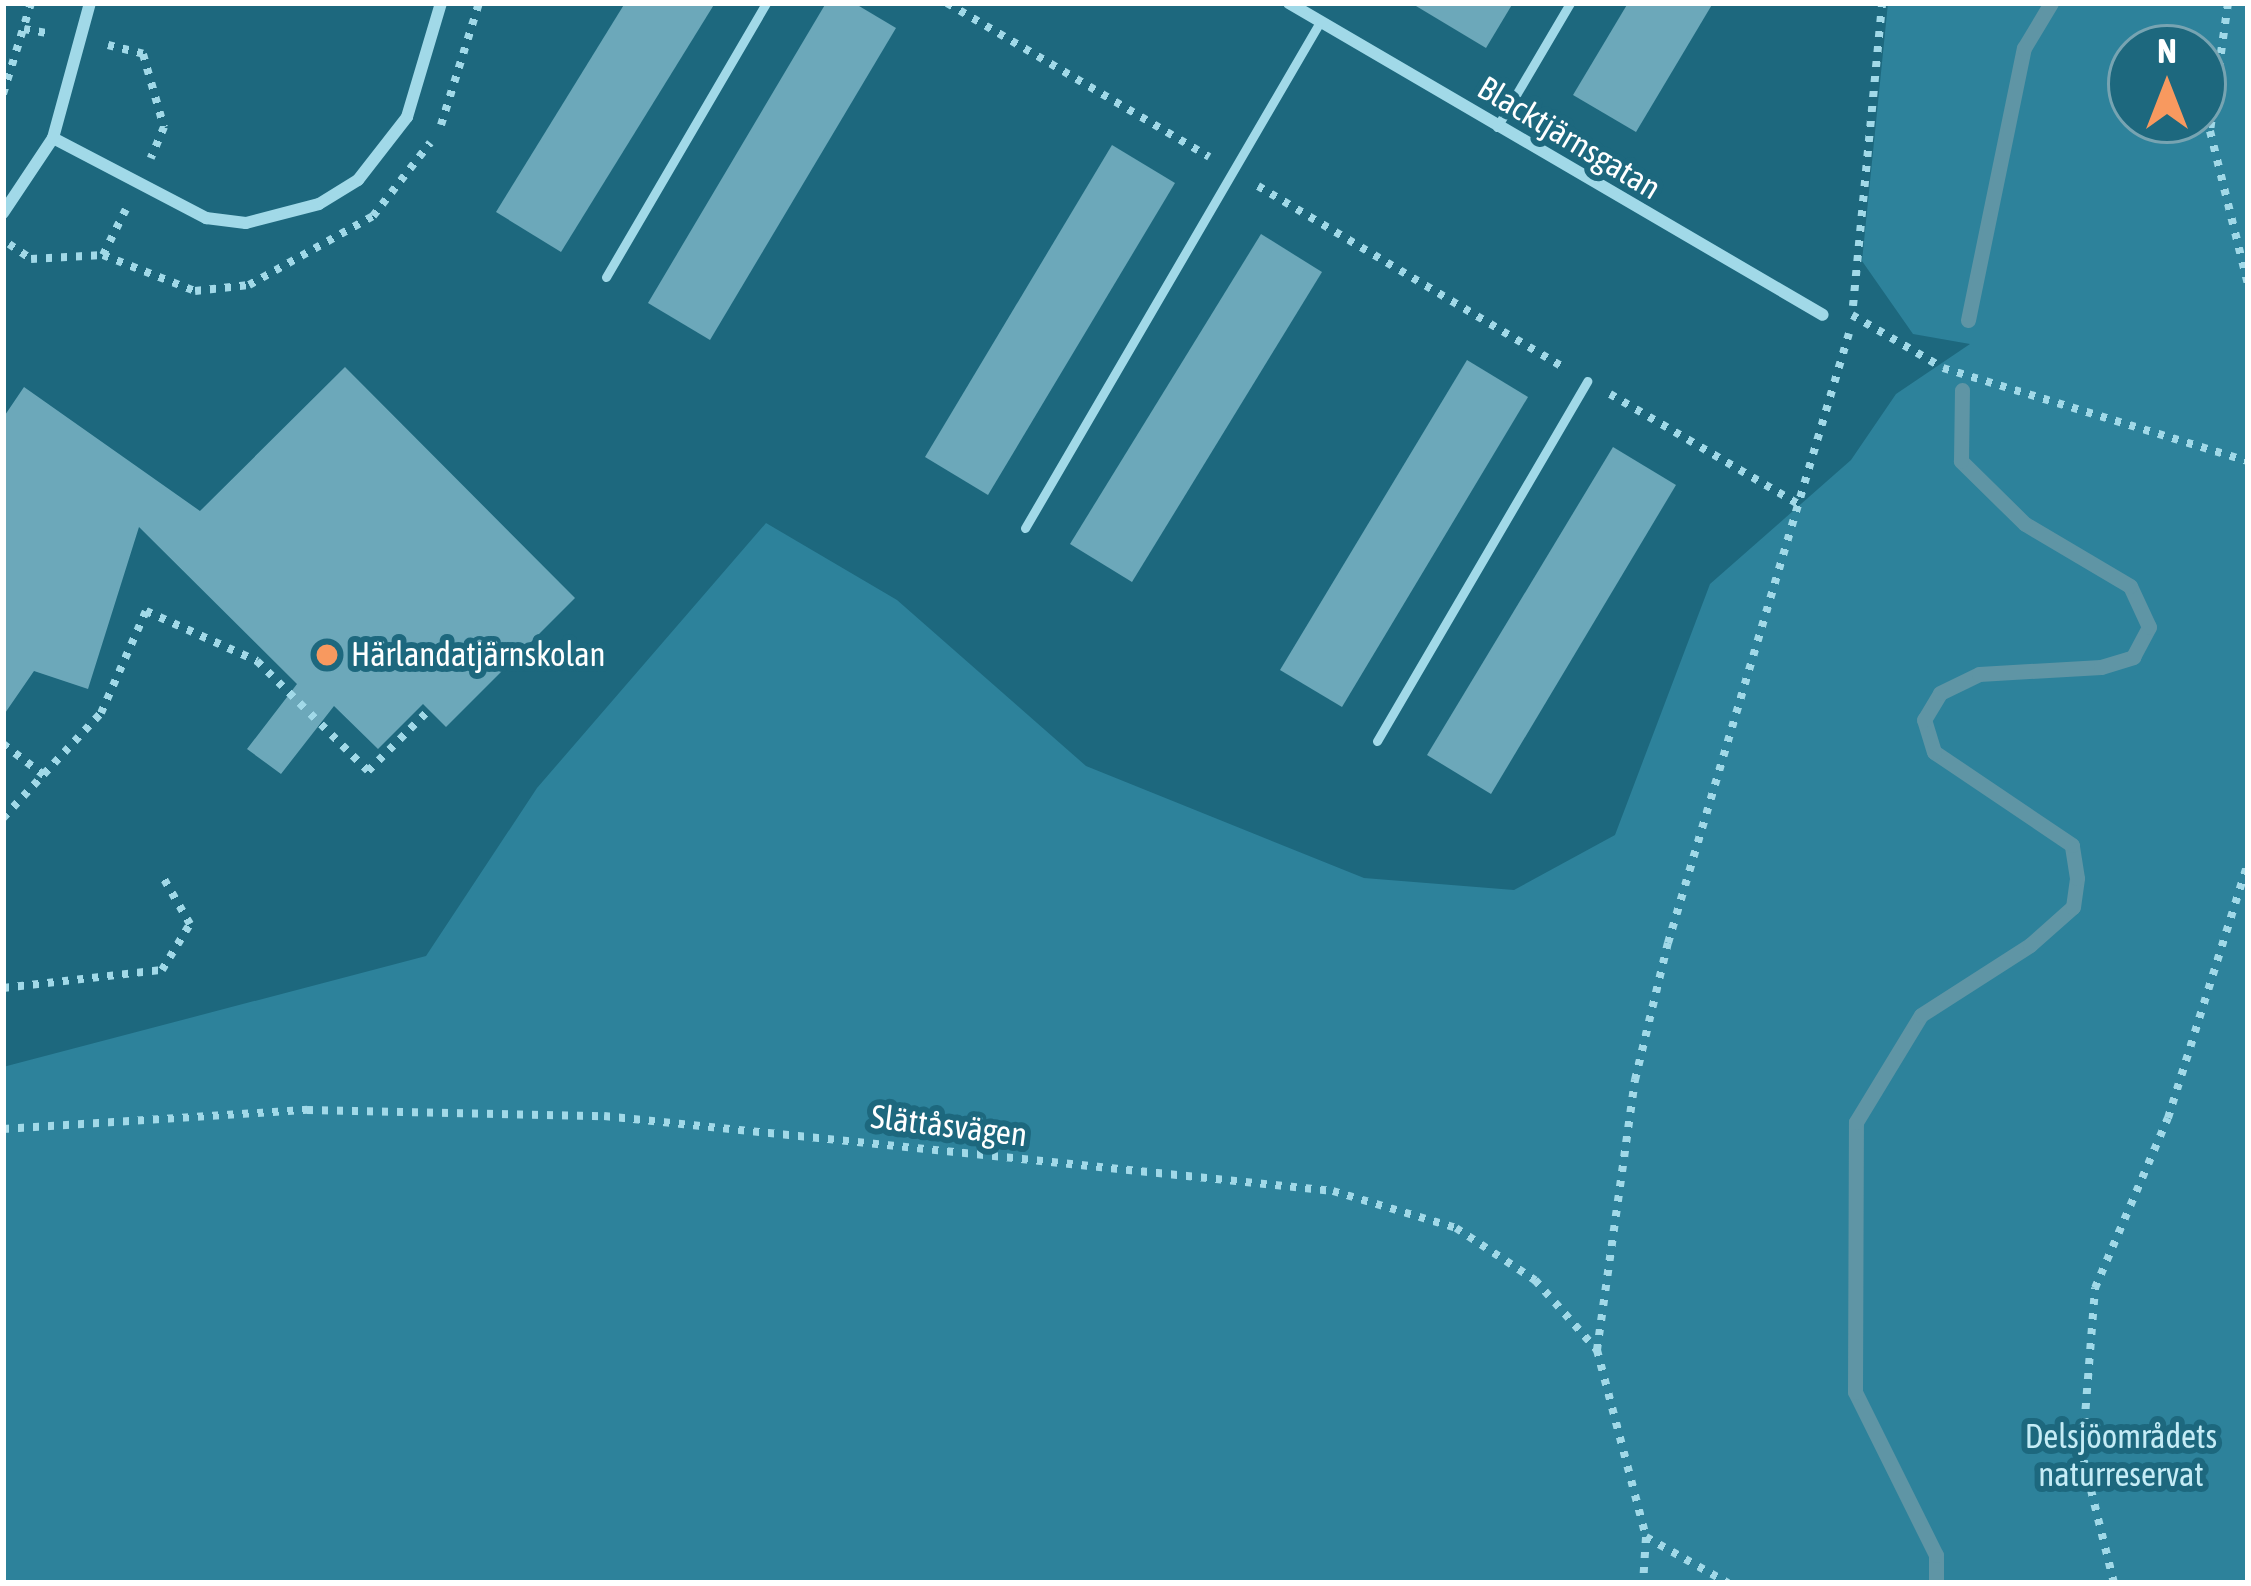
<!DOCTYPE html>
<meta charset="utf-8">
<style>
body{margin:0}
#map{position:relative;width:2251px;height:1586px;overflow:hidden;background:#1d687e;font-family:"Asap Condensed",sans-serif}
div>[style]{position:absolute}
.green>*{inset:0;background:#2d829b}
.stream>*{height:15px;margin:-7.5px;padding:0 7.5px;transform-origin:7.5px;border-radius:7.5px;background:#5f95a5}
.building>*{inset:0;background:#6ca8ba}
.path>*{height:8px;margin-top:-4px;transform-origin:0;background:repeating-linear-gradient(90deg,#a1d9e8 0 6px,transparent 0 15px)}
.service>*{height:9px;margin:-4.5px;padding:0 4.5px;transform-origin:4.5px;border-radius:4.5px;background:#a1d9e8}
.minor>*{height:12px;margin:-6px;padding:0 6px;transform-origin:6px;border-radius:6px;background:#a1d9e8}
.dots>*{width:33px;height:33px;translate:-50% -50%;box-sizing:border-box;border:6px solid #1d687e;border-radius:50%}
span{translate:-50% -50%;white-space:nowrap;text-align:center;line-height:1.15;-webkit-text-stroke:12px #1d687e;paint-order:stroke}
.street-label{font-size:33px;color:#fff}
.poi-label{font-size:33px;color:#fff}
.left{translate:0 -50%;text-align:left}
.park-label{font-size:33px;color:#c5ecf6}
.frame{position:absolute;inset:0;border:6px solid #fff;pointer-events:none}
.north{position:absolute;left:2107px;top:24px;width:120px;height:120px;box-sizing:border-box;background:#1d687e;border:3px solid #77a4b2;border-radius:50%;rotate:0deg;font-size:33px;font-weight:700;line-height:48px;text-align:center;color:#fff}
.north::after{content:'';display:block;margin:auto;width:42px;height:54px;background:#f8995f;clip-path:polygon(50% 0,100% 100%,50% 72%,0 100%)}
</style>
<div id="map">
<div class="green">
<i style="clip-path:polygon(evenodd,1888px 3px,2248px 3px,2248px 1583px,3px 1583px,3px 1067px,426px 956px,537px 788px,766px 523px,897px 600px,1086px 766px,1364px 878px,1514px 890px,1615px 835px,1710px 584px,1851px 460px,1896px 394px,1970px 344px,1913px 334px,1862px 261px,1888px 3px,2131px 48px,2203px 48px,2203px 120px,2131px 120px,2131px 48px)"></i>
</div>
<div class="stream">
<i style="left:1968px;top:320px;width:278px;rotate:-78.4deg"></i>
<i style="left:2024px;top:48px;width:52px;rotate:-59deg"></i>
<i style="left:1936px;top:1583px;width:28px;rotate:-90deg"></i>
<i style="left:1936px;top:1555px;width:182px;rotate:-116.4deg"></i>
<i style="left:1855px;top:1392px;width:270px;rotate:-89.8deg"></i>
<i style="left:1856px;top:1122px;width:125px;rotate:-58.7deg"></i>
<i style="left:1921px;top:1015px;width:130px;rotate:-32.7deg"></i>
<i style="left:2030px;top:945px;width:57px;rotate:-41.5deg"></i>
<i style="left:2073px;top:907px;width:29px;rotate:-82deg"></i>
<i style="left:2077px;top:878px;width:33px;rotate:-99deg"></i>
<i style="left:2072px;top:845px;width:166px;rotate:-146deg"></i>
<i style="left:1934px;top:752px;width:34px;rotate:-107deg"></i>
<i style="left:1924px;top:720px;width:31px;rotate:-59deg"></i>
<i style="left:1940px;top:693px;width:43px;rotate:-26deg"></i>
<i style="left:1979px;top:674px;width:122px;rotate:-3.3deg"></i>
<i style="left:2101px;top:667px;width:34px;rotate:-17deg"></i>
<i style="left:2133px;top:657px;width:34px;rotate:-62deg"></i>
<i style="left:2149px;top:627px;width:45px;rotate:-114.9deg"></i>
<i style="left:2130px;top:586px;width:122px;rotate:-149.4deg"></i>
<i style="left:2025px;top:524px;width:90px;rotate:-135.5deg"></i>
<i style="left:1961px;top:461px;width:71px;rotate:-89.2deg"></i>
</div>
<div class="building">
<i style="clip-path:polygon(625px 3px,715px 3px,561px 252px,496px 212px)"></i>
<i style="clip-path:polygon(826px 3px,854px 3px,896px 28px,710px 340px,648px 303px)"></i>
<i style="clip-path:polygon(1411px 3px,1513px 3px,1486px 48px)"></i>
<i style="clip-path:polygon(1628px 3px,1713px 3px,1636px 132px,1573px 95px)"></i>
<i style="clip-path:polygon(1112px 145px,1175px 183px,988px 495px,925px 457px)"></i>
<i style="clip-path:polygon(1261px 234px,1322px 272px,1132px 582px,1070px 544px)"></i>
<i style="clip-path:polygon(1467px 360px,1528px 397px,1342px 707px,1280px 670px)"></i>
<i style="clip-path:polygon(345px 367px,575px 598px,446px 727px,423px 704px,378px 749px,334px 706px,281px 774px,247px 749px,297px 684px,139px 527px,88px 689px,34px 671px,3px 716px,3px 418px,24px 387px,200px 511px)"></i>
<i style="clip-path:polygon(1613px 447px,1676px 485px,1491px 794px,1427px 755px)"></i>
</div>
<div class="path">
<i style="left:947px;top:3px;width:304px;rotate:30.4deg"></i>
<i style="left:2228px;top:3px;width:129px;rotate:98deg"></i>
<i style="left:2210px;top:131px;width:159px;rotate:76.1deg"></i>
<i style="left:24px;top:29px;width:28px;rotate:10deg"></i>
<i style="left:108px;top:45px;width:36px;rotate:14deg"></i>
<i style="left:143px;top:54px;width:76px;rotate:74deg"></i>
<i style="left:164px;top:127px;width:34px;rotate:113deg"></i>
<i style="left:3px;top:94px;width:95px;rotate:-72.9deg"></i>
<i style="left:441px;top:125px;width:128px;rotate:-72.7deg"></i>
<i style="left:1258px;top:186px;width:357px;rotate:30.7deg"></i>
<i style="left:9px;top:244px;width:27px;rotate:34deg"></i>
<i style="left:31px;top:259px;width:72px;rotate:-3.2deg"></i>
<i style="left:103px;top:255px;width:99px;rotate:21.4deg"></i>
<i style="left:195px;top:291px;width:54px;rotate:-6.3deg"></i>
<i style="left:249px;top:285px;width:142px;rotate:-29.1deg"></i>
<i style="left:373px;top:216px;width:93px;rotate:-52deg"></i>
<i style="left:103px;top:255px;width:51px;rotate:-63.4deg"></i>
<i style="left:1853px;top:306px;width:304px;rotate:-84.5deg"></i>
<i style="left:1852px;top:315px;width:105px;rotate:30.2deg"></i>
<i style="left:1943px;top:368px;width:319px;rotate:17deg"></i>
<i style="left:1610px;top:394px;width:218px;rotate:30.3deg"></i>
<i style="left:3px;top:744px;width:53px;rotate:37.3deg"></i>
<i style="left:3px;top:818px;width:144px;rotate:-47deg"></i>
<i style="left:101px;top:713px;width:111px;rotate:-66.2deg"></i>
<i style="left:146px;top:611px;width:122px;rotate:24.2deg"></i>
<i style="left:257px;top:661px;width:156px;rotate:44.7deg"></i>
<i style="left:368px;top:771px;width:82px;rotate:-45deg"></i>
<i style="left:3px;top:988px;width:160px;rotate:-6.5deg"></i>
<i style="left:162px;top:970px;width:54px;rotate:-58.7deg"></i>
<i style="left:190px;top:924px;width:58px;rotate:-120.1deg"></i>
<i style="left:3px;top:1129px;width:305px;rotate:-3.6deg"></i>
<i style="left:307px;top:1110px;width:297px;rotate:1.2deg"></i>
<i style="left:604px;top:1116px;width:733px;rotate:5.87deg"></i>
<i style="left:1333px;top:1191px;width:128px;rotate:16.7deg"></i>
<i style="left:1456px;top:1228px;width:95px;rotate:33.4deg"></i>
<i style="left:1535px;top:1280px;width:94px;rotate:48.5deg"></i>
<i style="left:1597px;top:1350px;width:193px;rotate:75.3deg"></i>
<i style="left:1646px;top:1537px;width:46px;rotate:93.7deg"></i>
<i style="left:1597px;top:1350px;width:273px;rotate:-82deg"></i>
<i style="left:1635px;top:1080px;width:141px;rotate:-76.5deg"></i>
<i style="left:1668px;top:943px;width:636px;rotate:-73.47deg"></i>
<i style="left:1646px;top:1537px;width:94px;rotate:29.3deg"></i>
<i style="left:2114px;top:1583px;width:133px;rotate:-103.9deg"></i>
<i style="left:2082px;top:1454px;width:167px;rotate:-85.5deg"></i>
<i style="left:2095px;top:1288px;width:185px;rotate:-66.8deg"></i>
<i style="left:2168px;top:1118px;width:267px;rotate:-72.6deg"></i>
</div>
<div class="service">
<i style="left:1497px;top:127px;width:144px;rotate:-59.5deg"></i>
<i style="left:606px;top:277px;width:317px;rotate:-59.7deg"></i>
<i style="left:1025px;top:528px;width:586px;rotate:-59.76deg"></i>
<i style="left:1377px;top:741px;width:417px;rotate:-59.7deg"></i>
</div>
<div class="minor">
<i style="left:1289px;top:3px;width:618px;rotate:30.3deg"></i>
<i style="left:53px;top:138px;width:173px;rotate:27.6deg"></i>
<i style="left:206px;top:218px;width:40px;rotate:7.1deg"></i>
<i style="left:246px;top:223px;width:75px;rotate:-14.6deg"></i>
<i style="left:319px;top:204px;width:46px;rotate:-31.6deg"></i>
<i style="left:358px;top:180px;width:80px;rotate:-52.1deg"></i>
<i style="left:407px;top:117px;width:119px;rotate:-73.4deg"></i>
<i style="left:3px;top:213px;width:90px;rotate:-56.3deg"></i>
<i style="left:53px;top:138px;width:140px;rotate:-74.7deg"></i>
</div>
<div class="dots">
<i style="left:327px;top:655px;background:#f8995f"></i>
</div>
<div class="street-label">
<span style="left:1569px;top:138px;rotate:31deg">Blacktjärnsgatan</span>
<span style="left:949px;top:1126px;rotate:7deg">Slättåsvägen</span>
</div>
<div class="poi-label">
<span class="left" style="left:351px;top:655px">Härlandatjärnskolan</span>
</div>
<div class="park-label">
<span style="left:2121px;top:1456px">Delsjöområdets<br>naturreservat</span>
</div>
<div class="frame"></div>
<div class="north">N</div>
</div>
